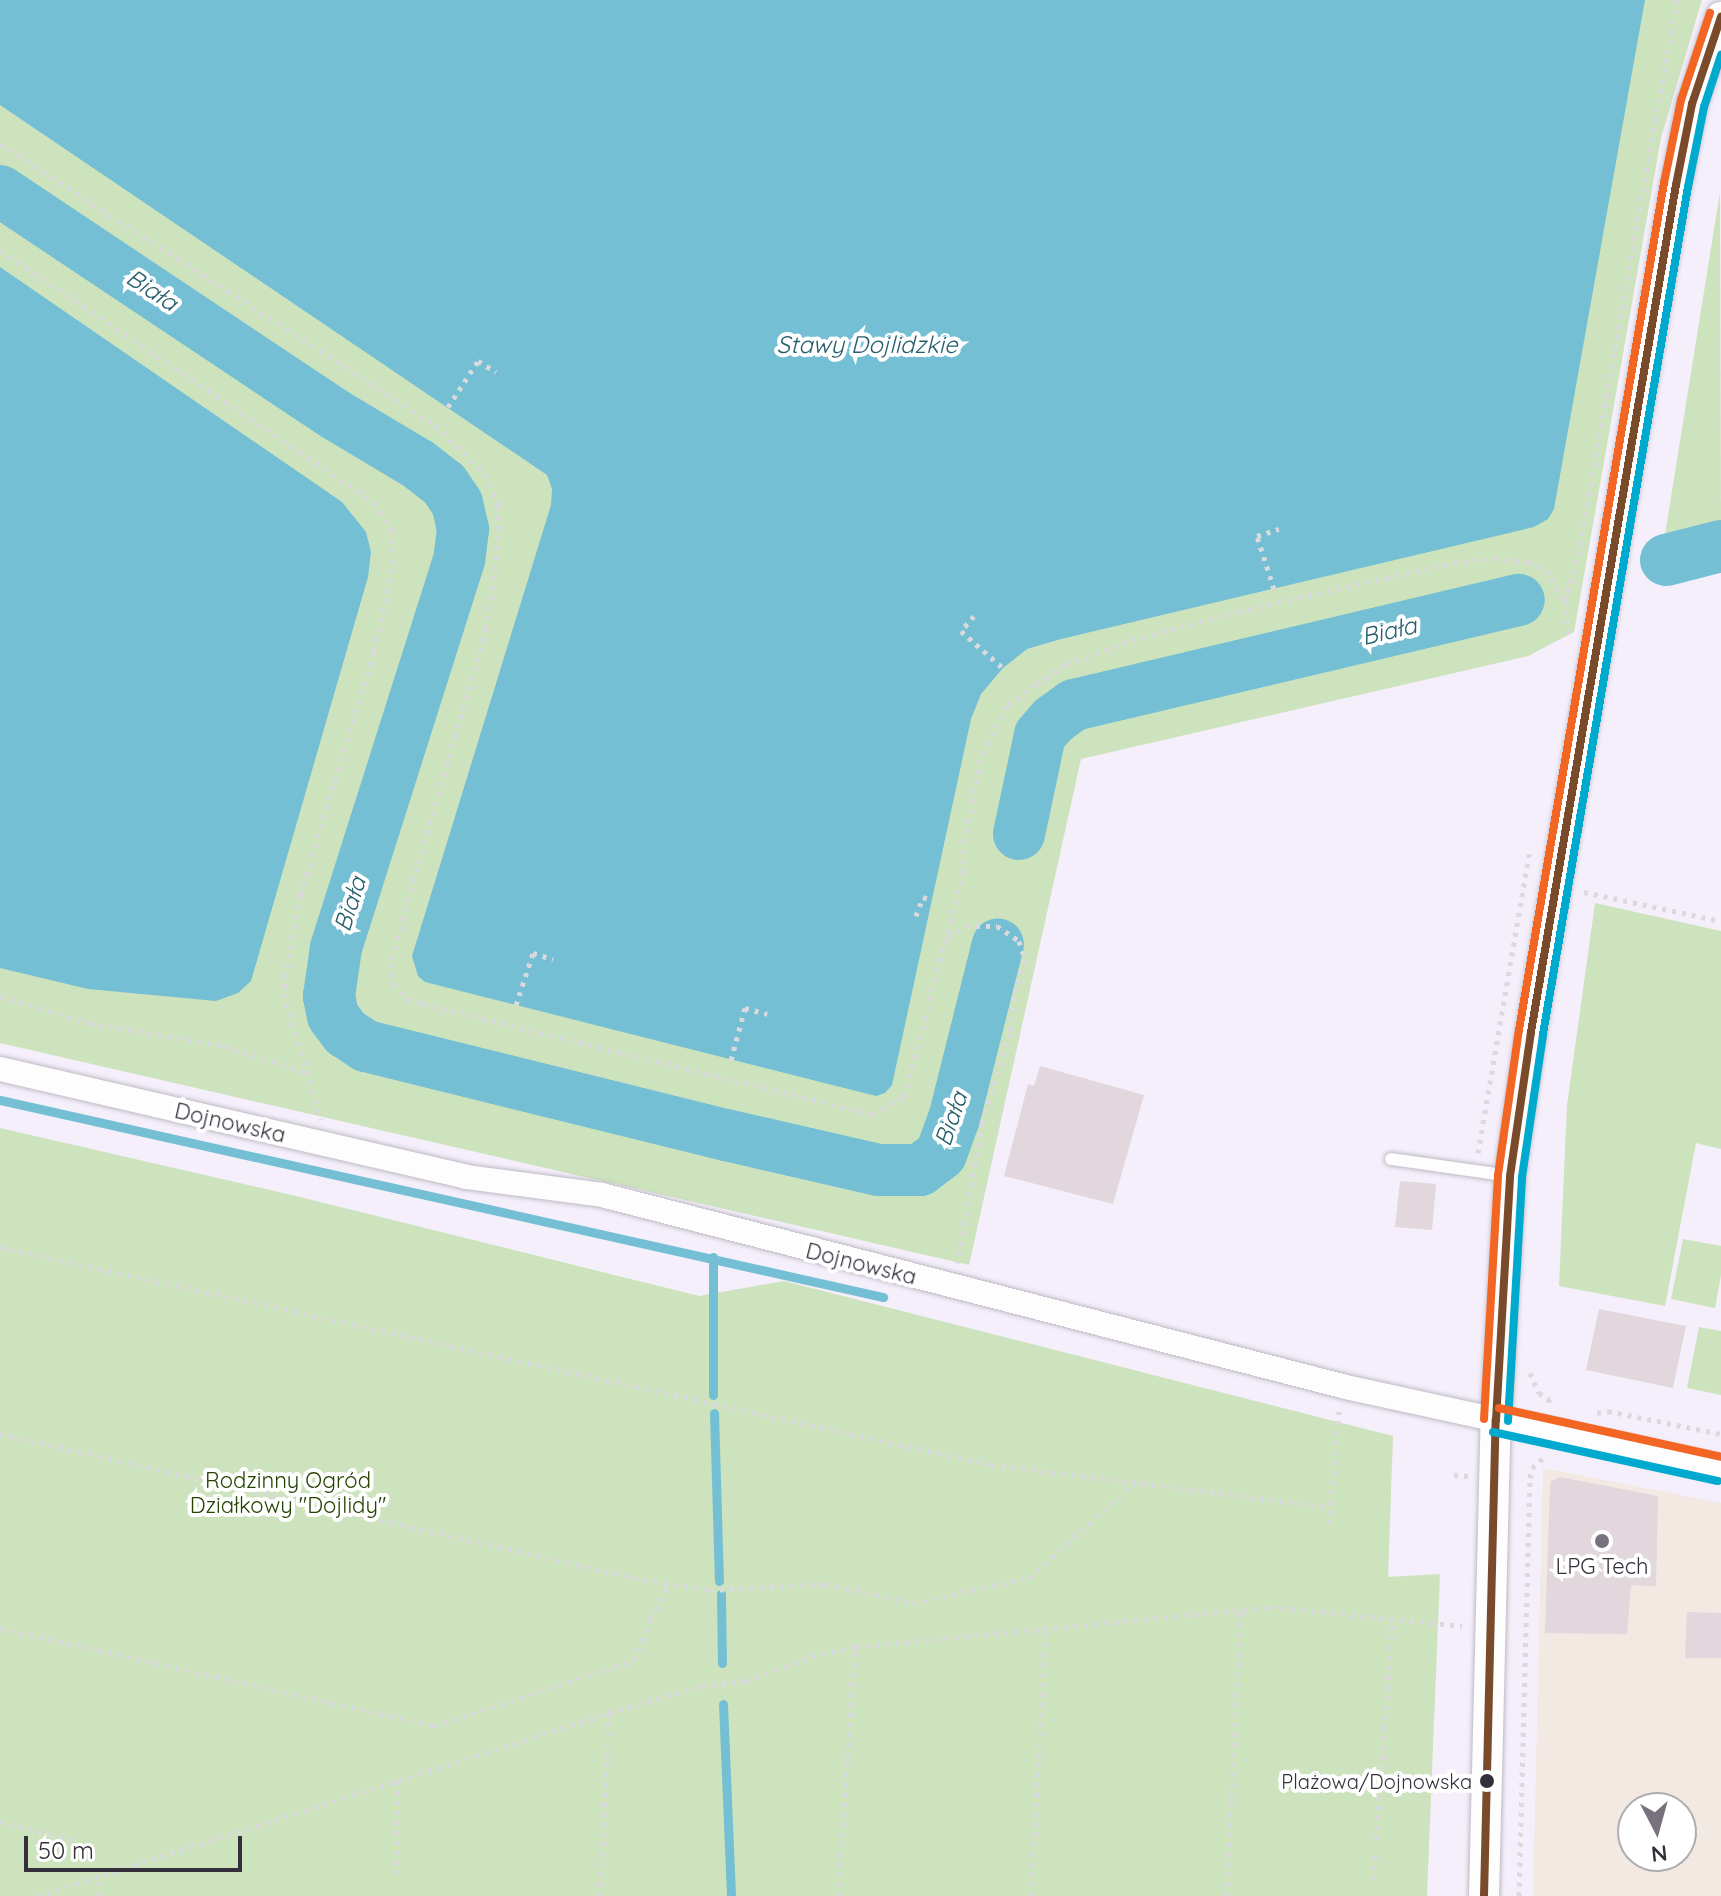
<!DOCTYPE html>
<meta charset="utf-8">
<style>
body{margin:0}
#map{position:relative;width:1721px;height:1896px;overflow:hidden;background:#f4effa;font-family:Quicksand,sans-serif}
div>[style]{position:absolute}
.industrial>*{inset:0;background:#f1e9e2}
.green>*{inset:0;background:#cde3bd}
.water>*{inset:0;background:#75bfd5}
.stream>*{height:9px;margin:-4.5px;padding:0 4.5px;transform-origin:4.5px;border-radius:4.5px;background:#75bfd5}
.river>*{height:52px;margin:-26px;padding:0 26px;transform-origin:26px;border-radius:26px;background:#75bfd5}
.building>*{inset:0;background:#e1d7dc}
.path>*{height:5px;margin-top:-2.5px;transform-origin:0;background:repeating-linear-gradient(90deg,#dad9dc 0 4px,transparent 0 10px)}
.roads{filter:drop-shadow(0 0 2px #bebac4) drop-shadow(0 0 2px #bebac4)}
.service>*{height:12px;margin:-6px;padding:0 6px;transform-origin:6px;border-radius:6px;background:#fdfdfe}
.minor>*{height:24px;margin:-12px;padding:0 12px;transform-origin:12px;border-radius:12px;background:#fdfdfe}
.tertiary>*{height:30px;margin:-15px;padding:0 15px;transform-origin:15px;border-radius:15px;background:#fdfdfe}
.bus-1>*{height:8px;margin:-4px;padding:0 4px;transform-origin:4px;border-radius:4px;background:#7a4b2a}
.bus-2>*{height:8px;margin:-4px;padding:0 4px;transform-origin:4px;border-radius:4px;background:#00a9ce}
.bus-3>*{height:8px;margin:-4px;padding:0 4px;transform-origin:4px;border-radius:4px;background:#f26522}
.dots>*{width:22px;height:22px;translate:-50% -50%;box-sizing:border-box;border:4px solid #fff;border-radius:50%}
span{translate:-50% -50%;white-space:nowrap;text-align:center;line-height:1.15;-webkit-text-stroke:8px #fff;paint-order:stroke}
.bus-label{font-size:20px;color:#342f3b}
.right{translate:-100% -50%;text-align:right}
.street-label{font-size:22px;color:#342f3b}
.park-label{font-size:22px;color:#254301}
.poi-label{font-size:22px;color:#342f3b}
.water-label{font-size:24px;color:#255f6d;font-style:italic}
.north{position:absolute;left:1617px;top:1792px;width:80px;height:80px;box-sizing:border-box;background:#fff;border:2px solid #aeacb1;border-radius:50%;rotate:174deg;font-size:22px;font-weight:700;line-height:32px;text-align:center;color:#342f3b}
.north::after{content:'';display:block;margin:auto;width:28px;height:36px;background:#77727e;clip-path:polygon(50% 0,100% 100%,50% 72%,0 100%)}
.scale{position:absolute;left:24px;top:1836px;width:218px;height:36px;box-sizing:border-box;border:4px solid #342f3b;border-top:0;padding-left:10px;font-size:24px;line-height:28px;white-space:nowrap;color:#342f3b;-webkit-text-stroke:6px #fff;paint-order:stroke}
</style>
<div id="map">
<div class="industrial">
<i style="clip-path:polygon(evenodd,1543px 1468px,1721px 1503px,1721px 1896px,1533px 1896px,1543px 1468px,1633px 1808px,1681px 1808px,1681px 1856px,1633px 1856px,1633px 1808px)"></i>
</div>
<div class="green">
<i style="clip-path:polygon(0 0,1702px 0,1661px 138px,1574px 632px,1528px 656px,1081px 759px,969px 1265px,0 1043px)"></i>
<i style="clip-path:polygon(1720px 192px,1721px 528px,1664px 541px)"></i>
<i style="clip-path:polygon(1595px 903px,1721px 931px,1721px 1149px,1696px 1143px,1665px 1306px,1559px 1286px,1567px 1105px)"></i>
<i style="clip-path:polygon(0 1128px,292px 1195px,699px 1296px,784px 1281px,1393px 1436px,1388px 1577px,1440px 1574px,1427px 1896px,0 1896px)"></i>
<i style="clip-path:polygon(1683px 1239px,1721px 1246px,1721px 1275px,1715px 1308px,1671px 1299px)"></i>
<i style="clip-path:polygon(1699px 1327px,1721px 1331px,1721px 1395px,1687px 1388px)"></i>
</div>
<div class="water">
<i style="clip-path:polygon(0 0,1645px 0,1554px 509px,1548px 519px,1534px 527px,1061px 639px,1027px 649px,1003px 668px,981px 694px,971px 719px,892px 1085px,885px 1093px,876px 1096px,425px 982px,418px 976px,412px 956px,551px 505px,552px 489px,547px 475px,0 105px)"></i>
<i style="clip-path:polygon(0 267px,342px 502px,366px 532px,371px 552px,368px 577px,251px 981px,238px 993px,216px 1001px,88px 989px,0 968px)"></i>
</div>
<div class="stream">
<i style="left:0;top:1100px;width:905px;rotate:12.58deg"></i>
<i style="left:723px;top:1145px;width:10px;rotate:-73deg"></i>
<i style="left:713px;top:1257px;width:138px;rotate:90deg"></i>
<i style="left:714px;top:1413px;width:168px;rotate:88.3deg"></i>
<i style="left:721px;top:1594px;width:69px;rotate:89.2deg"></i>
<i style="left:723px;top:1704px;width:192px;rotate:87.6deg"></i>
</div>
<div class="river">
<i style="left:0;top:191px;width:404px;rotate:33.7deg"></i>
<i style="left:336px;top:415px;width:96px;rotate:30.9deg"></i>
<i style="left:418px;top:464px;width:33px;rotate:38deg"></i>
<i style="left:444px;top:484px;width:23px;rotate:56deg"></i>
<i style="left:457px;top:503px;width:27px;rotate:77deg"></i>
<i style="left:463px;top:529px;width:31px;rotate:97deg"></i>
<i style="left:459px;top:560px;width:407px;rotate:107.6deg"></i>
<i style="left:336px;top:948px;width:49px;rotate:98.3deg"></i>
<i style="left:329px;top:996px;width:20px;rotate:79deg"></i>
<i style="left:333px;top:1016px;width:21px;rotate:53deg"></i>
<i style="left:346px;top:1033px;width:24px;rotate:33deg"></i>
<i style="left:366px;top:1046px;width:371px;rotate:13.9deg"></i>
<i style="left:726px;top:1135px;width:157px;rotate:12.9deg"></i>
<i style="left:879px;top:1170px;width:41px"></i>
<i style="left:920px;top:1170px;width:26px;rotate:-37deg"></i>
<i style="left:941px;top:1154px;width:37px;rotate:-70deg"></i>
<i style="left:954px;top:1119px;width:180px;rotate:-75.9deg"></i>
<i style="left:1666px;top:560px;width:57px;rotate:-14.3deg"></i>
<i style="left:1019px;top:834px;width:101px;rotate:-78deg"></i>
<i style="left:1040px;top:735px;width:20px;rotate:-49deg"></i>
<i style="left:1053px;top:720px;width:26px;rotate:-36deg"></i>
<i style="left:1074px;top:705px;width:457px;rotate:-13.3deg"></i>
</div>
<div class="building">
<i style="clip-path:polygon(1040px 1066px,1144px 1095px,1113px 1204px,1004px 1176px,1028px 1084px,1034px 1086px)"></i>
<i style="clip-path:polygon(1400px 1181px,1436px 1184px,1432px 1230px,1395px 1227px)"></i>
<i style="clip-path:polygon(1599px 1309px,1686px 1326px,1673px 1388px,1586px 1370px)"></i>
<i style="clip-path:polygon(1560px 1477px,1658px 1496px,1656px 1586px,1631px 1585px,1627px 1634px,1545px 1633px,1550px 1487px,1551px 1481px)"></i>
<i style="clip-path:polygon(1687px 1612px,1721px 1613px,1721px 1658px,1685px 1658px)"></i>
</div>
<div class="path">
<i style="left:0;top:144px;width:518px;rotate:32.86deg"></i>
<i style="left:435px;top:425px;width:70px;rotate:44.4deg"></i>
<i style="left:485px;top:474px;width:35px;rotate:66deg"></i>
<i style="left:499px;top:506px;width:50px;rotate:92.3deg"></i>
<i style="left:497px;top:556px;width:73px;rotate:98.7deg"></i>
<i style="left:486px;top:628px;width:348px;rotate:106deg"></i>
<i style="left:390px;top:963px;width:21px;rotate:82deg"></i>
<i style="left:393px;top:984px;width:21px;rotate:45deg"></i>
<i style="left:408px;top:999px;width:16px;rotate:18deg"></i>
<i style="left:423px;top:1004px;width:462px;rotate:13.8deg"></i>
<i style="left:872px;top:1114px;width:36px;rotate:-28deg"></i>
<i style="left:904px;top:1097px;width:232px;rotate:-75.2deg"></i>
<i style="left:963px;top:873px;width:31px;rotate:-88deg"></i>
<i style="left:964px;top:842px;width:90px;rotate:-78.4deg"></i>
<i style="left:982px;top:754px;width:55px;rotate:-62deg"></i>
<i style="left:1008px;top:705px;width:36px;rotate:-36deg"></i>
<i style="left:1037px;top:684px;width:36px;rotate:-34deg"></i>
<i style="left:1067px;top:664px;width:69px;rotate:-20.3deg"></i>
<i style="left:1132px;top:640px;width:151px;rotate:-14.6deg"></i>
<i style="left:1278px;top:602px;width:189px;rotate:-12.5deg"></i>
<i style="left:1463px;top:561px;width:33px;rotate:-5deg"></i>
<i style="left:1496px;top:558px;width:33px;rotate:7deg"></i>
<i style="left:1529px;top:562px;width:19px;rotate:25deg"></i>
<i style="left:1546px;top:570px;width:37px;rotate:59deg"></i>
<i style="left:0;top:250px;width:451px;rotate:34deg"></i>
<i style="left:374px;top:502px;width:32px;rotate:58deg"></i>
<i style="left:391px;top:529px;width:30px;rotate:84deg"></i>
<i style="left:394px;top:559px;width:95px;rotate:102.1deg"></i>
<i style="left:374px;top:652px;width:254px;rotate:106.9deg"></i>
<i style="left:300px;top:895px;width:100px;rotate:99.7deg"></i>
<i style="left:283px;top:994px;width:131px;rotate:73.1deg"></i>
<i style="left:448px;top:407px;width:55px;rotate:-56.9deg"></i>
<i style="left:478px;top:361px;width:21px;rotate:31deg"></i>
<i style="left:1274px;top:589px;width:56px;rotate:-107.8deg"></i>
<i style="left:1257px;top:536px;width:23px;rotate:-18deg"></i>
<i style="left:974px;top:616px;width:20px;rotate:131deg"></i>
<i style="left:961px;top:631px;width:56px;rotate:41.4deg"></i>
<i style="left:1568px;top:634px;width:32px;rotate:-95deg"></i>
<i style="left:1565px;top:602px;width:49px;rotate:-74.5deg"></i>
<i style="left:1578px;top:555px;width:564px;rotate:-79.89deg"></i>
<i style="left:1584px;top:892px;width:140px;rotate:12deg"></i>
<i style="left:916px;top:916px;width:20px;rotate:-70deg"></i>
<i style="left:923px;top:897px;width:9px;rotate:18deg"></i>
<i style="left:948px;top:937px;width:21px;rotate:-31deg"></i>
<i style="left:966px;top:926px;width:31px"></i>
<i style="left:997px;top:926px;width:27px;rotate:34deg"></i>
<i style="left:1019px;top:941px;width:20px;rotate:72deg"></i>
<i style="left:1025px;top:960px;width:39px;rotate:107deg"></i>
<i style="left:1014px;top:997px;width:36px;rotate:96deg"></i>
<i style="left:1010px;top:1033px;width:94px;rotate:107.3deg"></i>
<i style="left:982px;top:1123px;width:142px;rotate:100.1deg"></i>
<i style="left:0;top:997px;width:93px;rotate:16.3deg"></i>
<i style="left:89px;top:1023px;width:137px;rotate:9.7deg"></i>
<i style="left:224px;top:1046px;width:86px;rotate:17.6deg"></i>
<i style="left:516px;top:1005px;width:55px;rotate:-71.9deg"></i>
<i style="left:533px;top:953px;width:21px;rotate:17deg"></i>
<i style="left:731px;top:1060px;width:54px;rotate:-74.9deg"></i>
<i style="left:745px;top:1008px;width:23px;rotate:15deg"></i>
<i style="left:1478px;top:1153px;width:309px;rotate:-80.3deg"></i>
<i style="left:0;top:1247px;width:1016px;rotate:12.39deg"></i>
<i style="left:992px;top:1465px;width:341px;rotate:7.1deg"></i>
<i style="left:1530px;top:1373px;width:22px;rotate:66deg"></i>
<i style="left:1539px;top:1393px;width:12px;rotate:31deg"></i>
<i style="left:1549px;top:1399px;width:8px;rotate:90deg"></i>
<i style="left:1597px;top:1413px;width:11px;rotate:-10deg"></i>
<i style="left:1608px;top:1411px;width:115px;rotate:11.5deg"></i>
<i style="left:0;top:1434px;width:660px;rotate:12.77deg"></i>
<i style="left:644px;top:1580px;width:67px;rotate:8.6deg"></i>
<i style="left:710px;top:1590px;width:116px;rotate:-3deg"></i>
<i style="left:826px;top:1584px;width:89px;rotate:12.3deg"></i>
<i style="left:913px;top:1603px;width:119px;rotate:-12.2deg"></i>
<i style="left:1029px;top:1578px;width:143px;rotate:-42.2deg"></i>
<i style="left:1454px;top:1475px;width:15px;rotate:4deg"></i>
<i style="left:1329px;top:1524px;width:113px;rotate:-84.9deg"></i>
<i style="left:0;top:1628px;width:445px;rotate:12.7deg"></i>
<i style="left:434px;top:1726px;width:212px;rotate:-18.2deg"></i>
<i style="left:635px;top:1660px;width:45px;rotate:-70.3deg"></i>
<i style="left:650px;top:1618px;width:39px;rotate:-60deg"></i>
<i style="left:397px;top:1781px;width:92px;rotate:90deg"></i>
<i style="left:0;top:1822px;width:75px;rotate:13.9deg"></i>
<i style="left:1373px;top:1879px;width:259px;rotate:-85.6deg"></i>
<i style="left:37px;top:1896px;width:601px;rotate:-17.74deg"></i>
<i style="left:609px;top:1713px;width:97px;rotate:-16.2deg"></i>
<i style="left:702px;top:1686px;width:44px;rotate:-6.5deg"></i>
<i style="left:746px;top:1681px;width:71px;rotate:-20.7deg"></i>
<i style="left:812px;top:1656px;width:44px;rotate:-11.8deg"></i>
<i style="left:855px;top:1647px;width:418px;rotate:-5.5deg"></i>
<i style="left:1271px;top:1607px;width:192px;rotate:5.7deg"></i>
<i style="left:99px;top:1896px;width:21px;rotate:-87deg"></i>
<i style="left:600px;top:1896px;width:183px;rotate:-87.2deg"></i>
<i style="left:838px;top:1896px;width:250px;rotate:-86.1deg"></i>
<i style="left:1031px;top:1896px;width:270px;rotate:-86.8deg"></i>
<i style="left:1226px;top:1896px;width:286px;rotate:-87deg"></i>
<i style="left:1519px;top:1896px;width:418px;rotate:-88.5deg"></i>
<i style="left:1530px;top:1478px;width:10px;rotate:-79deg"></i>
<i style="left:1532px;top:1468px;width:15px;rotate:-42deg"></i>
</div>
<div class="roads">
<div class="service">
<i style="left:1391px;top:1159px;width:120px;rotate:8.1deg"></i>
</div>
<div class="minor">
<i style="left:0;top:1069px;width:478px;rotate:13deg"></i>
<i style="left:466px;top:1177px;width:137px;rotate:7.5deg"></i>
<i style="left:602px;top:1195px;width:768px;rotate:14.47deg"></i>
<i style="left:1346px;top:1387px;width:384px;rotate:12.3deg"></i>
</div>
<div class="tertiary">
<i style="left:1484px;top:1896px;width:476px;rotate:-88.6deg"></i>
<i style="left:1496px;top:1420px;width:244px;rotate:-86.7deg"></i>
<i style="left:1510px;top:1176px;width:146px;rotate:-81.7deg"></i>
<i style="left:1531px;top:1032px;width:859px;rotate:-80.29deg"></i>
<i style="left:1676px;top:185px;width:83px;rotate:-78.8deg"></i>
<i style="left:1692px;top:104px;width:92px;rotate:-71.6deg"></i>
</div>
</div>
<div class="bus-1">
<i style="left:1484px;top:1896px;width:476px;rotate:-88.6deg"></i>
<i style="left:1496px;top:1420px;width:244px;rotate:-86.7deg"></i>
<i style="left:1510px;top:1176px;width:146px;rotate:-81.7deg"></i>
<i style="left:1531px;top:1032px;width:859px;rotate:-80.29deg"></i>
<i style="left:1676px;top:185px;width:83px;rotate:-78.8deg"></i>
<i style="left:1692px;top:104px;width:92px;rotate:-71.6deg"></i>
</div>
<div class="bus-2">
<i style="left:1508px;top:1421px;width:244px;rotate:-86.7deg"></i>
<i style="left:1522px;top:1177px;width:145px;rotate:-81.6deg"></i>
<i style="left:1543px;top:1034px;width:859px;rotate:-80.29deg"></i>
<i style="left:1688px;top:187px;width:82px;rotate:-78.7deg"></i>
<i style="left:1704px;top:107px;width:55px;rotate:-71.9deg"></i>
<i style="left:1493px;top:1432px;width:230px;rotate:12.3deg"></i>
</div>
<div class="bus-3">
<i style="left:1499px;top:1408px;width:227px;rotate:12.4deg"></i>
<i style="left:1484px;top:1419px;width:244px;rotate:-86.7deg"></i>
<i style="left:1498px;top:1175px;width:147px;rotate:-81.8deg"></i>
<i style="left:1519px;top:1030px;width:859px;rotate:-80.29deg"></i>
<i style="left:1664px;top:183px;width:85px;rotate:-78.4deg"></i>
<i style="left:1681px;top:100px;width:92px;rotate:-71.6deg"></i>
</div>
<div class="dots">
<i style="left:1602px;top:1541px;background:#77727e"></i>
<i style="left:1487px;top:1781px;background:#342f3b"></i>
</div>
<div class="bus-label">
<span class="right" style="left:1472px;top:1781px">Plażowa/Dojnowska</span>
</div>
<div class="street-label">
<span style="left:230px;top:1123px;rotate:13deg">Dojnowska</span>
<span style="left:861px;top:1264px;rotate:14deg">Dojnowska</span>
</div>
<div class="park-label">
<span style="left:288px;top:1493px">Rodzinny Ogród<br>Działkowy "Dojlidy"</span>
</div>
<div class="poi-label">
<span style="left:1602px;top:1567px">LPG Tech</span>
</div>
<div class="water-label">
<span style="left:152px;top:290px;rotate:33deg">Biała</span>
<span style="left:867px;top:345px">Stawy Dojlidzkie</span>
<span style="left:1389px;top:631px;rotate:-13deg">Biała</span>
<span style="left:350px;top:904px;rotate:-72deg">Biała</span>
<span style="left:951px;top:1119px;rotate:-71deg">Biała</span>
</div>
<div class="north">N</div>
<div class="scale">50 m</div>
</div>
